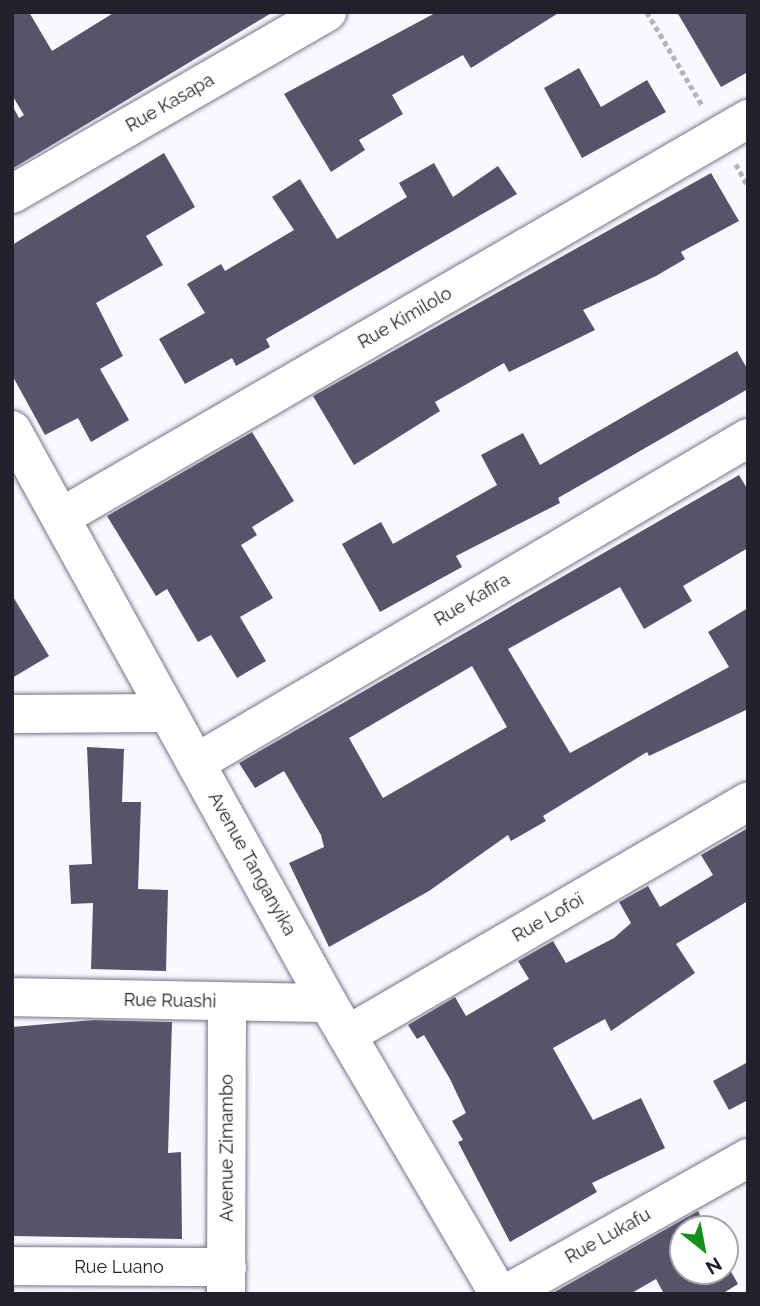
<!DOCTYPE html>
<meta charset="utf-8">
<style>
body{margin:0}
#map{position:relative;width:760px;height:1306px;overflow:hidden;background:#f9f8fe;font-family:Raleway,sans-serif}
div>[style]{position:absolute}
.building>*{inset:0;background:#57536b}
.path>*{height:4.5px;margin-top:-2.25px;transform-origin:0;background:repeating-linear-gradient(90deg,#b4b3ba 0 5px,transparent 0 8.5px)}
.roads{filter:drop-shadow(0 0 2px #78738c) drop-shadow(0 0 2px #78738c)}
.minor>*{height:38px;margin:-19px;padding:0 19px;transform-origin:19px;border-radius:19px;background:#fff}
span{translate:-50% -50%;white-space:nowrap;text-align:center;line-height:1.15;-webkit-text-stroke:7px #fff;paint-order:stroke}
.street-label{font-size:18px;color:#22202a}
.frame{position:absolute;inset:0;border:14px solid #22202a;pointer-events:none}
.north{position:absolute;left:669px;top:1215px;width:70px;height:70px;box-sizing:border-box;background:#fff;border:2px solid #a7a6aa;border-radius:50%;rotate:149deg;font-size:19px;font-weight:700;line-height:28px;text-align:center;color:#22202a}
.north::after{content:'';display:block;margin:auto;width:24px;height:32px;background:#15901d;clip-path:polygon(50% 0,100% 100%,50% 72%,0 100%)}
</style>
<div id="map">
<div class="building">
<i style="clip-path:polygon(12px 12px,29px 12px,52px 51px,115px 12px,273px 12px,12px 169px,12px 105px,19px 118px,24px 115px,12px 95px)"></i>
<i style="clip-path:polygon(437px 12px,560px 12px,471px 68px,463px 55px,392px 95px,403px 114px,359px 140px,365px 150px,331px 172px,284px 94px)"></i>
<i style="clip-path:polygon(677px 12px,748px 12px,748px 72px,721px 87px)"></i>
<i style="clip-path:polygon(579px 68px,601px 107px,647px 80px,666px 112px,582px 158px,544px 88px)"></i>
<i style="clip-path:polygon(164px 153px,195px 207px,146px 236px,163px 265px,96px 303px,123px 356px,100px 369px,129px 420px,91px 442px,78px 418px,45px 435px,12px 375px,12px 245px)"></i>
<i style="clip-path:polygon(434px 163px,453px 197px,498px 166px,517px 194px,266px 339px,270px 347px,236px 366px,232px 358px,185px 384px,159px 339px,205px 313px,187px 284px,221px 264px,225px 271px,294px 230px,272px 197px,300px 179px,337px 239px,407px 197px,399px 183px)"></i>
<i style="clip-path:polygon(711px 173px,739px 221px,681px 252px,685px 259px,656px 276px,583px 310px,595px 330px,509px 372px,504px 363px,435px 402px,440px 411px,354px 465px,313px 396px)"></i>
<i style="clip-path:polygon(737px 351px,748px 370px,748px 389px,558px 498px,560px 503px,456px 556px,462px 567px,380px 612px,342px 544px,381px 522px,393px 544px,497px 485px,481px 455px,523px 433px,540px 465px)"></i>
<i style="clip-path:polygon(252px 432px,294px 501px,252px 527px,257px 535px,241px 545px,273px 598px,240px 617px,266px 661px,237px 678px,211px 635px,198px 642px,167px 589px,156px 596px,107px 516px)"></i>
<i style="clip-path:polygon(evenodd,739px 475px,748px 490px,748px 548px,683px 586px,692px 601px,644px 629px,620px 587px,508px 649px,570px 753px,729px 667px,708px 632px,748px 608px,748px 709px,649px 756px,647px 752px,543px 816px,546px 821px,511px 841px,508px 835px,429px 891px,329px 947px,289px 863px,324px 847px,321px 835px,284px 771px,255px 788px,239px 763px,739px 475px,472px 666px,507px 727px,383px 798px,349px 738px,472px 666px)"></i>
<i style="clip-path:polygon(12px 595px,49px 656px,12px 678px)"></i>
<i style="clip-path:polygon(87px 747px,124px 749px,122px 802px,141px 802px,138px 889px,168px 890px,166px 971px,91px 969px,93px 903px,71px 904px,69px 865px,92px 864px)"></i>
<i style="clip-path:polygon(748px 828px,748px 901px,676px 944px,695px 973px,611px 1031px,605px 1019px,553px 1048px,593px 1120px,641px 1098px,665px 1148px,592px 1183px,597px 1192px,510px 1242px,458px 1142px,463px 1140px,452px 1121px,466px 1113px,450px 1079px,424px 1035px,417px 1039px,408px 1025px,455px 997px,466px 1016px,529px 979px,518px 961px,553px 941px,566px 963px,614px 938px,631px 923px,619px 902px,648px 886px,660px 907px,713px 875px,701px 855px)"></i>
<i style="clip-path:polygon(94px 1020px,172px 1022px,168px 1153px,181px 1152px,182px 1239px,12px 1236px,12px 1027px)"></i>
<i style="clip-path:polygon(748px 1062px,748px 1100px,729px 1110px,713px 1081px)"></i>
<i style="clip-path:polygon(698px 1211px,707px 1229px,683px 1229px,683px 1271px,725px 1271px,725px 1261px,738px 1284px,722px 1294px,664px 1294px,656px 1279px,630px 1294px,551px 1294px)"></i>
</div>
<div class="path">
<i style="left:647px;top:12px;width:108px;rotate:59.4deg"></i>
<i style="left:736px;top:164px;width:26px;rotate:62deg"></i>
</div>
<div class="roads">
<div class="minor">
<i style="left:12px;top:194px;width:364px;rotate:-30deg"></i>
<i style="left:12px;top:430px;width:654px;rotate:61.12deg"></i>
<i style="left:328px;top:1003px;width:338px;rotate:59.6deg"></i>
<i style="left:63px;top:516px;width:792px;rotate:-30.09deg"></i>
<i style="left:12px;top:714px;width:156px;rotate:-0.4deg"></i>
<i style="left:196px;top:763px;width:641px;rotate:-30.49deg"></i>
<i style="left:12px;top:997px;width:316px;rotate:1.1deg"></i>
<i style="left:347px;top:1035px;width:464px;rotate:-30.2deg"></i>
<i style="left:12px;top:1266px;width:215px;rotate:0.3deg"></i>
<i style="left:226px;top:1294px;width:292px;rotate:-89.8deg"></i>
<i style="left:506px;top:1294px;width:278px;rotate:-29.3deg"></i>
</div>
</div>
<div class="street-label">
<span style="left:170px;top:103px;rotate:-30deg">Rue Kasapa</span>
<span style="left:405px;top:318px;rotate:-30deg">Rue Kimilolo</span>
<span style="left:472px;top:600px;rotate:-31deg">Rue Kafira</span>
<span style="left:252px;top:864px;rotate:61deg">Avenue Tanganyika</span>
<span style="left:548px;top:918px;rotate:-30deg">Rue Lofoï</span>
<span style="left:170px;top:1001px;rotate:1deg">Rue Ruashi</span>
<span style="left:227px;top:1148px;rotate:-90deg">Avenue Zimambo</span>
<span style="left:608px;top:1236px;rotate:-29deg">Rue Lukafu</span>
<span style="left:119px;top:1267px">Rue Luano</span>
</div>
<div class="frame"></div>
<div class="north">N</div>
</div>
